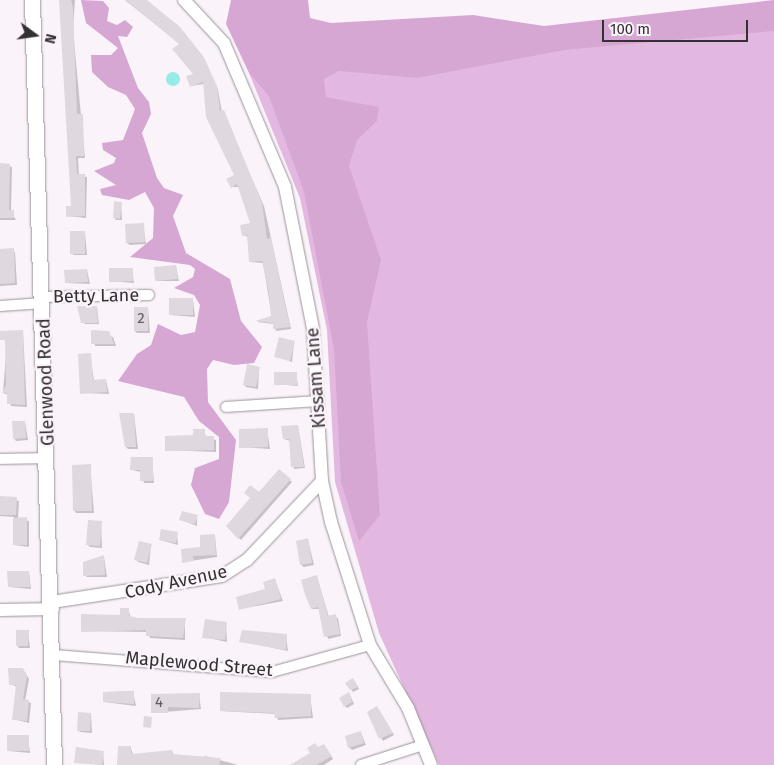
<!DOCTYPE html>
<style>
body{margin:0}
#map{position:relative;width:774px;height:765px;overflow:hidden;background:#fbf3fa;font-family:"Fira Sans",sans-serif}
div>[style]{position:absolute}
.green>*{inset:0;background:#e3b8e0}
.forest>*{inset:0;background:#d7a7d3}
.water>*{inset:0;background:#97ebe6}
.round{border-radius:50%}
.shadow>*{inset:0;background:#0003}
.building>*{inset:0;background:#e0d8df}
.roads{filter:drop-shadow(0 0 1px #9b939a) drop-shadow(0 0 1px #9b939a)}
.minor>*{height:10px;margin:-5px;padding:0 5px;transform-origin:5px;border-radius:5px;background:#fff}
.tertiary>*{height:12px;margin:-6px;padding:0 6px;transform-origin:6px;border-radius:6px;background:#fff}
.secondary>*{height:15px;margin:-7.5px;padding:0 7.5px;transform-origin:7.5px;border-radius:7.5px;background:#fff}
span{translate:-50% -50%;white-space:nowrap;text-align:center;line-height:1.15;-webkit-text-stroke:4.5px #fbf3fa;paint-order:stroke}
.number-label{font-size:15px;color:#5f5a5e}
.number-label span{-webkit-text-stroke-width:0}
.street-label{font-size:18px;color:#343033}
.north{position:absolute;left:10px;top:10px;width:50px;height:50px;-webkit-text-stroke:4px #fbf3fa;paint-order:stroke;rotate:104deg;font-size:14px;font-weight:700;line-height:20px;text-align:center;color:#343033}
.north::after{content:'';display:block;margin:auto;width:18px;height:22px;background:#343033;clip-path:polygon(50% 0,100% 100%,50% 72%,0 100%)}
.scale{position:absolute;left:602px;top:20px;width:146px;height:22px;box-sizing:border-box;border:2px solid #343033;border-top:0;padding-left:6px;font-size:15px;line-height:18px;white-space:nowrap;color:#343033;-webkit-text-stroke:4px #fbf3fa;paint-order:stroke}
</style>
<div id="map">
<div class="green">
<i style="clip-path:polygon(774px 9px,774px 765px,439px 765px,379px 633px,335px 482px,327px 330px,300px 198px,249px 73px)"></i>
</div>
<div class="forest">
<i style="clip-path:polygon(81px 0,103px 1px,109px 8px,107px 21px,117px 25px,125px 20px,133px 27px,127px 37px,118px 36px,138px 88px,149px 102px,151px 114px,142px 133px,157px 178px,164px 188px,183px 195px,173px 216px,186px 253px,230px 279px,241px 321px,262px 347px,254px 363px,234px 365px,213px 360px,207px 369px,208px 402px,236px 440px,229px 502px,219px 519px,205px 514px,191px 485px,195px 468px,219px 459px,219px 437px,199px 421px,184px 397px,118px 381px,137px 354px,151px 345px,158px 324px,181px 335px,195px 332px,200px 305px,194px 295px,174px 288px,193px 277px,195px 269px,190px 265px,130px 257px,153px 238px,154px 208px,145px 192px,129px 200px,102px 195px,100px 189px,116px 185px,94px 171px,114px 163px,116px 158px,103px 150px,102px 143px,123px 140px,135px 109px,126px 95px,108px 87px,92px 72px,91px 55px,111px 55px,118px 48px,86px 23px)"></i>
<i style="clip-path:polygon(231px 0,308px 0,310px 18px,331px 23px,473px 15px,544px 26px,774px 0,774px 31px,564px 50px,417px 78px,339px 71px,324px 79px,326px 97px,379px 107px,377px 121px,357px 140px,349px 166px,381px 260px,367px 322px,380px 515px,359px 541px,341px 482px,334px 349px,304px 192px,269px 96px,249px 73px,226px 24px)"></i>
</div>
<div class="water">
<i class="round" style="left:166px;top:72px;width:14px;height:14px"></i>
</div>
<div class="shadow">
<i style="clip-path:polygon(62px 0,75px 0,73px 30px,85px 158px,78px 158px,79px 176px,87px 177px,86px 218px,68px 216px,72px 207px)"></i>
<i style="clip-path:polygon(125px 0,144px 0,182px 31px,205px 60px,218px 90px,222px 112px,264px 206px,291px 329px,276px 331px,274px 324px,257px 322px,272px 317px,263px 263px,251px 262px,248px 237px,243px 235px,252px 224px,239px 187px,232px 187px,235px 176px,204px 84px,191px 86px,195px 74px,180px 44px)"></i>
<i style="clip-path:polygon(0 164px,12px 167px,11px 211px,16px 220px,0 220px)"></i>
<i style="clip-path:polygon(121px 203px,122px 220px,116px 220px,114px 217px)"></i>
<i style="clip-path:polygon(143px 224px,146px 244px,130px 245px,127px 243px)"></i>
<i style="clip-path:polygon(85px 232px,87px 255px,74px 255px,71px 253px)"></i>
<i style="clip-path:polygon(0 250px,15px 252px,17px 285px,0 286px)"></i>
<i style="clip-path:polygon(176px 266px,179px 281px,156px 281px)"></i>
<i style="clip-path:polygon(132px 269px,134px 283px,110px 281px)"></i>
<i style="clip-path:polygon(87px 270px,90px 284px,66px 283px)"></i>
<i style="clip-path:polygon(193px 300px,195px 317px,170px 315px)"></i>
<i style="clip-path:polygon(97px 307px,99px 324px,85px 324px,83px 322px)"></i>
<i style="clip-path:polygon(148px 308px,150px 333px,137px 333px,135px 331px)"></i>
<i style="clip-path:polygon(23px 332px,27px 407px,11px 406px,9px 395px,3px 393px,7px 341px,0 339px)"></i>
<i style="clip-path:polygon(93px 332px,113px 337px,116px 346px,95px 346px)"></i>
<i style="clip-path:polygon(294px 342px,292px 362px,275px 356px)"></i>
<i style="clip-path:polygon(90px 354px,94px 381px,106px 380px,109px 394px,82px 393px)"></i>
<i style="clip-path:polygon(259px 368px,258px 389px,246px 387px,244px 384px)"></i>
<i style="clip-path:polygon(296px 373px,298px 386px,275px 384px)"></i>
<i style="clip-path:polygon(134px 414px,138px 449px,128px 449px,126px 447px)"></i>
<i style="clip-path:polygon(25px 422px,28px 440px,16px 441px,14px 438px)"></i>
<i style="clip-path:polygon(298px 426px,305px 468px,294px 469px,290px 441px,284px 439px)"></i>
<i style="clip-path:polygon(267px 429px,270px 449px,241px 447px)"></i>
<i style="clip-path:polygon(204px 430px,206px 437px,216px 440px,216px 452px,166px 450px)"></i>
<i style="clip-path:polygon(152px 458px,154px 483px,144px 483px,141px 472px,132px 470px)"></i>
<i style="clip-path:polygon(90px 465px,94px 513px,76px 513px,74px 510px)"></i>
<i style="clip-path:polygon(279px 471px,292px 482px,241px 540px,227px 526px)"></i>
<i style="clip-path:polygon(0 498px,19px 501px,18px 519px,29px 521px,29px 547px,14px 545px,14px 517px,0 516px)"></i>
<i style="clip-path:polygon(197px 516px,197px 526px,181px 520px)"></i>
<i style="clip-path:polygon(101px 522px,102px 548px,90px 547px,88px 545px)"></i>
<i style="clip-path:polygon(177px 533px,178px 545px,160px 540px)"></i>
<i style="clip-path:polygon(215px 536px,217px 557px,183px 562px,201px 548px)"></i>
<i style="clip-path:polygon(308px 540px,314px 565px,304px 567px,301px 565px)"></i>
<i style="clip-path:polygon(151px 545px,149px 565px,138px 562px,136px 559px)"></i>
<i style="clip-path:polygon(104px 557px,107px 577px,87px 577px,85px 575px)"></i>
<i style="clip-path:polygon(29px 572px,31px 589px,9px 587px)"></i>
<i style="clip-path:polygon(317px 577px,329px 617px,338px 618px,341px 636px,328px 639px,320px 609px,312px 609px)"></i>
<i style="clip-path:polygon(275px 580px,283px 601px,240px 609px,267px 590px)"></i>
<i style="clip-path:polygon(128px 609px,131px 618px,138px 619px,185px 619px,185px 640px,150px 638px,148px 632px,82px 631px,121px 617px)"></i>
<i style="clip-path:polygon(226px 623px,227px 642px,204px 637px)"></i>
<i style="clip-path:polygon(28px 632px,30px 648px,19px 648px,17px 645px)"></i>
<i style="clip-path:polygon(286px 635px,288px 651px,240px 641px)"></i>
<i style="clip-path:polygon(25px 672px,29px 679px,25px 701px,31px 703px,29px 723px,13px 719px,17px 687px,10px 684px)"></i>
<i style="clip-path:polygon(355px 682px,359px 689px,353px 692px,351px 689px)"></i>
<i style="clip-path:polygon(133px 692px,136px 706px,104px 702px)"></i>
<i style="clip-path:polygon(349px 693px,354px 704px,347px 708px,345px 706px)"></i>
<i style="clip-path:polygon(199px 694px,201px 709px,152px 713px)"></i>
<i style="clip-path:polygon(310px 695px,313px 718px,278px 720px,276px 714px,221px 711px)"></i>
<i style="clip-path:polygon(379px 710px,394px 735px,383px 741px,368px 713px)"></i>
<i style="clip-path:polygon(91px 714px,92px 733px,80px 732px,78px 730px)"></i>
<i style="clip-path:polygon(361px 733px,366px 745px,352px 750px,349px 747px)"></i>
<i style="clip-path:polygon(28px 737px,30px 753px,8px 751px)"></i>
<i style="clip-path:polygon(324px 745px,333px 759px,324px 765px,292px 765px)"></i>
<i style="clip-path:polygon(131px 748px,133px 755px,172px 751px,174px 756px,204px 759px,205px 756px,238px 765px,119px 765px)"></i>
<i style="clip-path:polygon(103px 752px,104px 765px,75px 762px)"></i>
</div>
<div class="building">
<i style="clip-path:polygon(59px 0,71px 0,73px 8px,77px 114px,83px 114px,84px 156px,76px 156px,77px 174px,85px 174px,85px 216px,66px 217px,66px 206px,71px 206px)"></i>
<i style="clip-path:polygon(126px 0,147px 0,180px 27px,203px 56px,217px 86px,220px 111px,224px 110px,262px 203px,267px 239px,271px 238px,290px 327px,273px 329px,273px 323px,255px 321px,271px 316px,269px 293px,262px 261px,249px 262px,247px 235px,242px 236px,240px 225px,250px 223px,237px 184px,231px 188px,226px 179px,234px 175px,206px 117px,203px 82px,190px 87px,186px 76px,193px 74px,172px 49px,179px 44px)"></i>
<i style="clip-path:polygon(0 163px,10px 164px,9px 210px,14px 210px,14px 218px,0 218px)"></i>
<i style="clip-path:polygon(114px 201px,122px 202px,120px 219px,113px 218px)"></i>
<i style="clip-path:polygon(144px 223px,145px 242px,126px 243px,125px 224px)"></i>
<i style="clip-path:polygon(70px 231px,85px 231px,85px 254px,70px 254px)"></i>
<i style="clip-path:polygon(14px 248px,15px 283px,0 284px,0 249px)"></i>
<i style="clip-path:polygon(176px 265px,178px 279px,155px 281px,154px 267px)"></i>
<i style="clip-path:polygon(109px 268px,133px 268px,133px 281px,109px 282px)"></i>
<i style="clip-path:polygon(87px 269px,88px 282px,65px 283px,64px 270px)"></i>
<i style="clip-path:polygon(169px 298px,193px 298px,193px 315px,169px 315px)"></i>
<i style="clip-path:polygon(77px 306px,97px 306px,98px 323px,81px 323px)"></i>
<i style="clip-path:polygon(134px 307px,148px 307px,148px 331px,134px 331px)"></i>
<i style="clip-path:polygon(23px 330px,25px 405px,7px 404px,7px 393px,2px 393px,6px 385px,5px 340px,0 340px,0 331px)"></i>
<i style="clip-path:polygon(91px 330px,109px 331px,114px 344px,91px 344px)"></i>
<i style="clip-path:polygon(279px 337px,295px 341px,290px 361px,274px 357px)"></i>
<i style="clip-path:polygon(91px 353px,93px 380px,106px 379px,107px 392px,80px 394px,78px 354px)"></i>
<i style="clip-path:polygon(247px 364px,260px 367px,256px 387px,243px 385px)"></i>
<i style="clip-path:polygon(274px 372px,297px 372px,297px 385px,274px 385px)"></i>
<i style="clip-path:polygon(119px 413px,134px 413px,136px 447px,125px 447px)"></i>
<i style="clip-path:polygon(12px 421px,25px 421px,26px 438px,13px 439px)"></i>
<i style="clip-path:polygon(298px 425px,304px 467px,291px 467px,289px 439px,283px 439px,281px 426px)"></i>
<i style="clip-path:polygon(268px 428px,268px 447px,239px 448px,239px 429px)"></i>
<i style="clip-path:polygon(193px 429px,205px 429px,205px 436px,214px 436px,214px 450px,165px 451px,165px 436px,193px 435px)"></i>
<i style="clip-path:polygon(131px 457px,153px 457px,153px 481px,140px 481px,140px 470px,130px 470px)"></i>
<i style="clip-path:polygon(91px 464px,92px 511px,73px 511px,72px 465px)"></i>
<i style="clip-path:polygon(279px 469px,291px 479px,238px 539px,226px 526px,250px 498px,244px 493px,250px 485px,259px 492px)"></i>
<i style="clip-path:polygon(0 496px,17px 497px,16px 515px,0 515px)"></i>
<i style="clip-path:polygon(182px 511px,198px 515px,195px 524px,179px 520px)"></i>
<i style="clip-path:polygon(27px 517px,27px 545px,13px 545px,13px 518px)"></i>
<i style="clip-path:polygon(88px 520px,102px 521px,100px 546px,86px 545px)"></i>
<i style="clip-path:polygon(161px 529px,178px 532px,176px 543px,159px 540px)"></i>
<i style="clip-path:polygon(215px 534px,216px 555px,193px 556px,194px 561px,182px 563px,181px 549px,200px 547px,200px 535px)"></i>
<i style="clip-path:polygon(308px 538px,312px 563px,300px 565px,296px 541px)"></i>
<i style="clip-path:polygon(139px 541px,152px 544px,147px 563px,134px 560px)"></i>
<i style="clip-path:polygon(104px 555px,105px 575px,83px 576px,83px 562px)"></i>
<i style="clip-path:polygon(7px 571px,29px 571px,30px 587px,8px 587px)"></i>
<i style="clip-path:polygon(317px 575px,328px 616px,336px 614px,340px 634px,324px 637px,318px 607px,311px 609px,305px 595px,301px 580px)"></i>
<i style="clip-path:polygon(275px 578px,281px 599px,239px 610px,236px 597px,265px 589px,263px 582px)"></i>
<i style="clip-path:polygon(120px 608px,129px 608px,129px 616px,138px 618px,186px 618px,183px 638px,146px 636px,146px 630px,81px 632px,81px 614px,120px 615px)"></i>
<i style="clip-path:polygon(205px 619px,227px 622px,225px 640px,202px 638px)"></i>
<i style="clip-path:polygon(16px 630px,29px 630px,28px 646px,16px 646px)"></i>
<i style="clip-path:polygon(242px 630px,287px 634px,286px 650px,239px 642px)"></i>
<i style="clip-path:polygon(8px 668px,23px 668px,27px 676px,23px 699px,29px 700px,27px 721px,12px 720px,16px 685px,9px 685px)"></i>
<i style="clip-path:polygon(353px 678px,358px 687px,350px 690px,345px 683px)"></i>
<i style="clip-path:polygon(122px 691px,134px 691px,134px 704px,103px 702px,103px 692px)"></i>
<i style="clip-path:polygon(220px 692px,311px 694px,311px 716px,275px 718px,274px 713px,220px 711px)"></i>
<i style="clip-path:polygon(349px 692px,352px 702px,344px 707px,339px 698px)"></i>
<i style="clip-path:polygon(200px 693px,199px 708px,168px 707px,168px 713px,151px 713px,151px 694px)"></i>
<i style="clip-path:polygon(377px 706px,393px 733px,379px 739px,367px 712px)"></i>
<i style="clip-path:polygon(78px 712px,91px 713px,90px 731px,77px 731px)"></i>
<i style="clip-path:polygon(144px 716px,152px 717px,151px 728px,143px 727px)"></i>
<i style="clip-path:polygon(361px 731px,364px 743px,348px 748px,345px 736px)"></i>
<i style="clip-path:polygon(7px 735px,29px 735px,29px 751px,7px 751px)"></i>
<i style="clip-path:polygon(315px 743px,318px 747px,324px 744px,332px 756px,316px 765px,290px 765px,310px 753px,307px 748px)"></i>
<i style="clip-path:polygon(118px 746px,131px 746px,131px 754px,172px 750px,172px 754px,221px 758px,219px 765px,117px 765px)"></i>
<i style="clip-path:polygon(76px 747px,104px 751px,102px 765px,74px 763px)"></i>
</div>
<div class="roads">
<div class="minor">
<i style="left:43px;top:297px;width:106px;rotate:-1.1deg"></i>
<i style="left:0;top:306px;width:44px;rotate:-3.9deg"></i>
<i style="left:226px;top:407px;width:92px;rotate:-3.7deg"></i>
<i style="left:0;top:459px;width:48px;rotate:-1.2deg"></i>
<i style="left:54px;top:655px;width:219px;rotate:4.5deg"></i>
<i style="left:272px;top:672px;width:102px;rotate:-15.4deg"></i>
<i style="left:361px;top:765px;width:65px;rotate:-17.9deg"></i>
</div>
<div class="tertiary">
<i style="left:184px;top:0;width:59px;rotate:47.1deg"></i>
<i style="left:224px;top:43px;width:156px;rotate:67deg"></i>
<i style="left:285px;top:187px;width:145px;rotate:78.8deg"></i>
<i style="left:313px;top:329px;width:152px;rotate:86.6deg"></i>
<i style="left:322px;top:481px;width:42px;rotate:77.6deg"></i>
<i style="left:331px;top:522px;width:129px;rotate:72.4deg"></i>
<i style="left:370px;top:645px;width:74px;rotate:58.9deg"></i>
<i style="left:408px;top:708px;width:61px;rotate:68deg"></i>
<i style="left:52px;top:602px;width:172px;rotate:-8.7deg"></i>
<i style="left:222px;top:576px;width:30px;rotate:-33deg"></i>
<i style="left:247px;top:560px;width:109px;rotate:-46.5deg"></i>
<i style="left:0;top:610px;width:53px;rotate:-1.1deg"></i>
</div>
<div class="secondary">
<i style="left:32px;top:0;width:765px;rotate:88.35deg"></i>
</div>
</div>
<div class="number-label">
<span style="left:141px;top:319px">2</span>
<span style="left:159px;top:703px">4</span>
</div>
<div class="street-label">
<span style="left:96px;top:296px;rotate:-1deg">Betty Lane</span>
<span style="left:316px;top:378px;rotate:-94deg">Kissam Lane</span>
<span style="left:46px;top:382px;rotate:-92deg">Glenwood Road</span>
<span style="left:176px;top:582px;rotate:-12deg">Cody Avenue</span>
<span style="left:199px;top:664px;rotate:5deg">Maplewood Street</span>
</div>
<div class="north">N</div>
<div class="scale">100 m</div>
</div>
